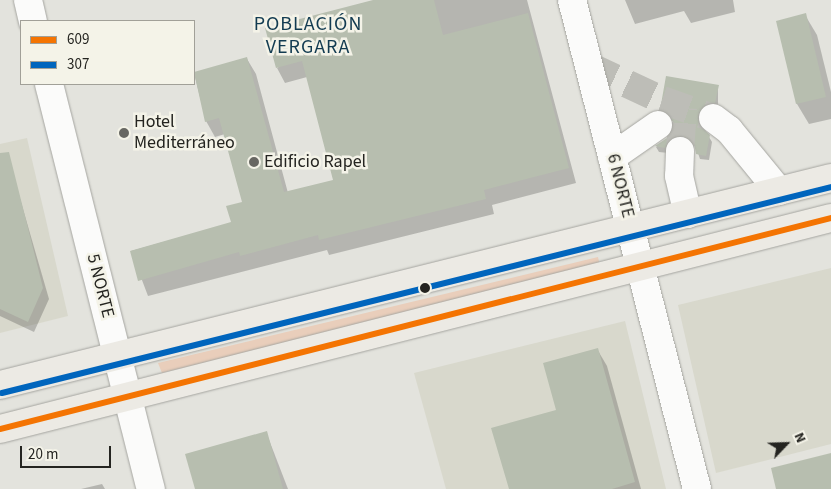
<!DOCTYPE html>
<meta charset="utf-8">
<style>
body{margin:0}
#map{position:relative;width:831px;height:489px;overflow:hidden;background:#e3e3dd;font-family:"Source Sans 3",sans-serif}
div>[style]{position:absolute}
.built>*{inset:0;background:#d8d8cc}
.green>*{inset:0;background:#e9cebb}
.shadow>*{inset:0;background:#0003}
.building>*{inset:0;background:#b7beaf}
.minor-tunnel>*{height:28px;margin-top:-14px;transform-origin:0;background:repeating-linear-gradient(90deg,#bdbdb7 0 28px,transparent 0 42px)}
.roads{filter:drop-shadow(0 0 1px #a5a5a0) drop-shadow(0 0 1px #a5a5a0)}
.minor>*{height:28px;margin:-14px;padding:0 14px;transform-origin:14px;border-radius:14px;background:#fbfbfa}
.major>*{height:28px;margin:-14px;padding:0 14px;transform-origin:14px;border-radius:14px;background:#eceae4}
.bus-1>*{height:6px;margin:-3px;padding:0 3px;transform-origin:3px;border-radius:3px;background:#f47402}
.bus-2>*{height:6px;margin:-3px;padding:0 3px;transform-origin:3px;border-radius:3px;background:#0065bd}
.dots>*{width:14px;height:14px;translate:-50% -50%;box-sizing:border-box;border:2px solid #f4f3e8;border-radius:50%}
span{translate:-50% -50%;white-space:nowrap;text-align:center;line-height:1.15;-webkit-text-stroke:5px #f4f3e8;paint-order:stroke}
.poi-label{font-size:18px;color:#242420}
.left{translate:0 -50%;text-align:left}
.street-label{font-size:18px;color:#242420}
.quarter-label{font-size:20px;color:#123b51;letter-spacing:1px}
.legend{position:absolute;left:20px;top:20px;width:175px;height:65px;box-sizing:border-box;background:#f4f3e8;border:1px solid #a1a098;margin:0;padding:6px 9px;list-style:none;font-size:15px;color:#242420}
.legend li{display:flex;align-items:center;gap:10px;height:25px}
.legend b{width:25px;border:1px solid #a1a098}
.north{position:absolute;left:761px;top:419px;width:50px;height:50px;-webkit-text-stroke:4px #f4f3e8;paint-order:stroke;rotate:66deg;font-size:14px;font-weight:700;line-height:20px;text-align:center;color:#242420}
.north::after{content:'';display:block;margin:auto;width:18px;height:22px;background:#242420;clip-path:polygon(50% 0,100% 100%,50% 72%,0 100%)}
.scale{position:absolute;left:20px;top:446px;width:91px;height:22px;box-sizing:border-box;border:2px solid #242420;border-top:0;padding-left:6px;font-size:15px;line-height:18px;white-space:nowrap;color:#242420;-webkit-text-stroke:4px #f4f3e8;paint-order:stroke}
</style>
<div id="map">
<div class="built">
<i style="clip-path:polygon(27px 138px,68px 316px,0 333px,0 144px)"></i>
<i style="clip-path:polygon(831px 268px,831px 444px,716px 473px,678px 305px)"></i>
<i style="clip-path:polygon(625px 321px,666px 489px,446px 489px,414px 373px)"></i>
</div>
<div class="green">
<i style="clip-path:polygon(598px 257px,600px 266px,162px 373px,158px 363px)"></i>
</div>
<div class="shadow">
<i style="clip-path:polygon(378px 0,527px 0,576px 183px,492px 205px,494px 214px,329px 255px,327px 250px,148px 296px,131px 251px,232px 223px,244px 203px,225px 134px,215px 137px,206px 121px,194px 73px,247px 59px,256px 74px,288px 193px,334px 181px,307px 77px,285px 83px,277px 68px)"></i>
<i style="clip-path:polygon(625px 0,733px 0,735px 12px,691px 23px,684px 11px,635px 24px)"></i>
<i style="clip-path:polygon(805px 15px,817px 35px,831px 92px,831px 119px,809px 124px,797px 104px,777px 22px)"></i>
<i style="clip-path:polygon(718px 86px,718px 108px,709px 109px,700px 122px,712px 142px,709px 160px,700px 159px,696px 147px,685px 140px,668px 153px,659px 152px,656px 147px,668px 138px,675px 124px,662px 110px)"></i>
<i style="clip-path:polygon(12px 171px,49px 299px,34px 332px,0 316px,0 174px)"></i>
<i style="clip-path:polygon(597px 349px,607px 366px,641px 489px,510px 489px)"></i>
<i style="clip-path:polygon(266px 432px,288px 489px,196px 489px)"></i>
<i style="clip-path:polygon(102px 484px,105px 489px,81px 489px)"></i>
</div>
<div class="building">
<i style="clip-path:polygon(373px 0,434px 0,443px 35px,528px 13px,569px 168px,484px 190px,486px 199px,319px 240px,318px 235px,240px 256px,239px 252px,138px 281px,130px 251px,231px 222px,226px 206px,242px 202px,219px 118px,205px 122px,194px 72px,247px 57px,284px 192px,333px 180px,302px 61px,276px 68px,265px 28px)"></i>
<i style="clip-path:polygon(806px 13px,826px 97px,796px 104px,776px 21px)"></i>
<i style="clip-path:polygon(666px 76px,719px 85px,715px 103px,706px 104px,698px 116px,699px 125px,710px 135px,706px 156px,696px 154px,694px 143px,681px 135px,672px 137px,665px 148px,655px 146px,667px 138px,674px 124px,670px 116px,660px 110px)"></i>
<i style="clip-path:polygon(9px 152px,43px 288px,28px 322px,0 309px,0 153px)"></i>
<i style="clip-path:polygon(598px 348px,635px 482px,612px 489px,509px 489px,491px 428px,556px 410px,543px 363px)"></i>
<i style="clip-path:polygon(267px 431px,283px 489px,195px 489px,185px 454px)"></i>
<i style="clip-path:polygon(831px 453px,831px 489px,776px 489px,771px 468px)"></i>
</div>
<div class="minor-tunnel">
<i style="left:589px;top:66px;width:81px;rotate:25deg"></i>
<i style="left:662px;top:100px;width:54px;rotate:19.4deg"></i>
<i style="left:680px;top:151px;width:43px;rotate:-86deg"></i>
</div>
<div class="roads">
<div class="minor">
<i style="left:28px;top:0;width:22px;rotate:77deg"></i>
<i style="left:572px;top:0;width:505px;rotate:75.66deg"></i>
<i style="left:49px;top:84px;width:418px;rotate:75.9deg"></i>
<i style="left:713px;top:118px;width:20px;rotate:37deg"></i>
<i style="left:729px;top:130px;width:79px;rotate:50.7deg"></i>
<i style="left:680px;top:151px;width:25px;rotate:92deg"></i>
<i style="left:679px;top:176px;width:39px;rotate:77deg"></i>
<i style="left:612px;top:157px;width:56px;rotate:-34.8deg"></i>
</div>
<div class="major">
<i style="left:0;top:385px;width:856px;rotate:-13.99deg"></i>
<i style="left:0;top:429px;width:857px;rotate:-14.25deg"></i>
</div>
</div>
<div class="bus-1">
<i style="left:0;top:429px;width:857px;rotate:-14.25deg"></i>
</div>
<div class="bus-2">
<i style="left:2px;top:393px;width:854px;rotate:-13.95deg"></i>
</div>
<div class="dots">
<i style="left:124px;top:133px;background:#676762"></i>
<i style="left:254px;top:162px;background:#676762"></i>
<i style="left:425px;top:288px;background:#242420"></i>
</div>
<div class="poi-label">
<span class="left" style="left:134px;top:133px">Hotel<br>Mediterráneo</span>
<span class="left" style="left:264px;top:162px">Edificio Rapel</span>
</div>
<div class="street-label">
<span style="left:620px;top:186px;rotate:76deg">6 NORTE</span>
<span style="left:100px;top:286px;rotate:76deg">5 NORTE</span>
</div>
<div class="quarter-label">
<span style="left:308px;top:36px">POBLACIÓN<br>VERGARA</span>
</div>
<ul class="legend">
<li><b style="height:6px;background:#f47402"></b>609</li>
<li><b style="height:6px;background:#0065bd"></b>307</li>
</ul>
<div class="north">N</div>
<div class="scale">20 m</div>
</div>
